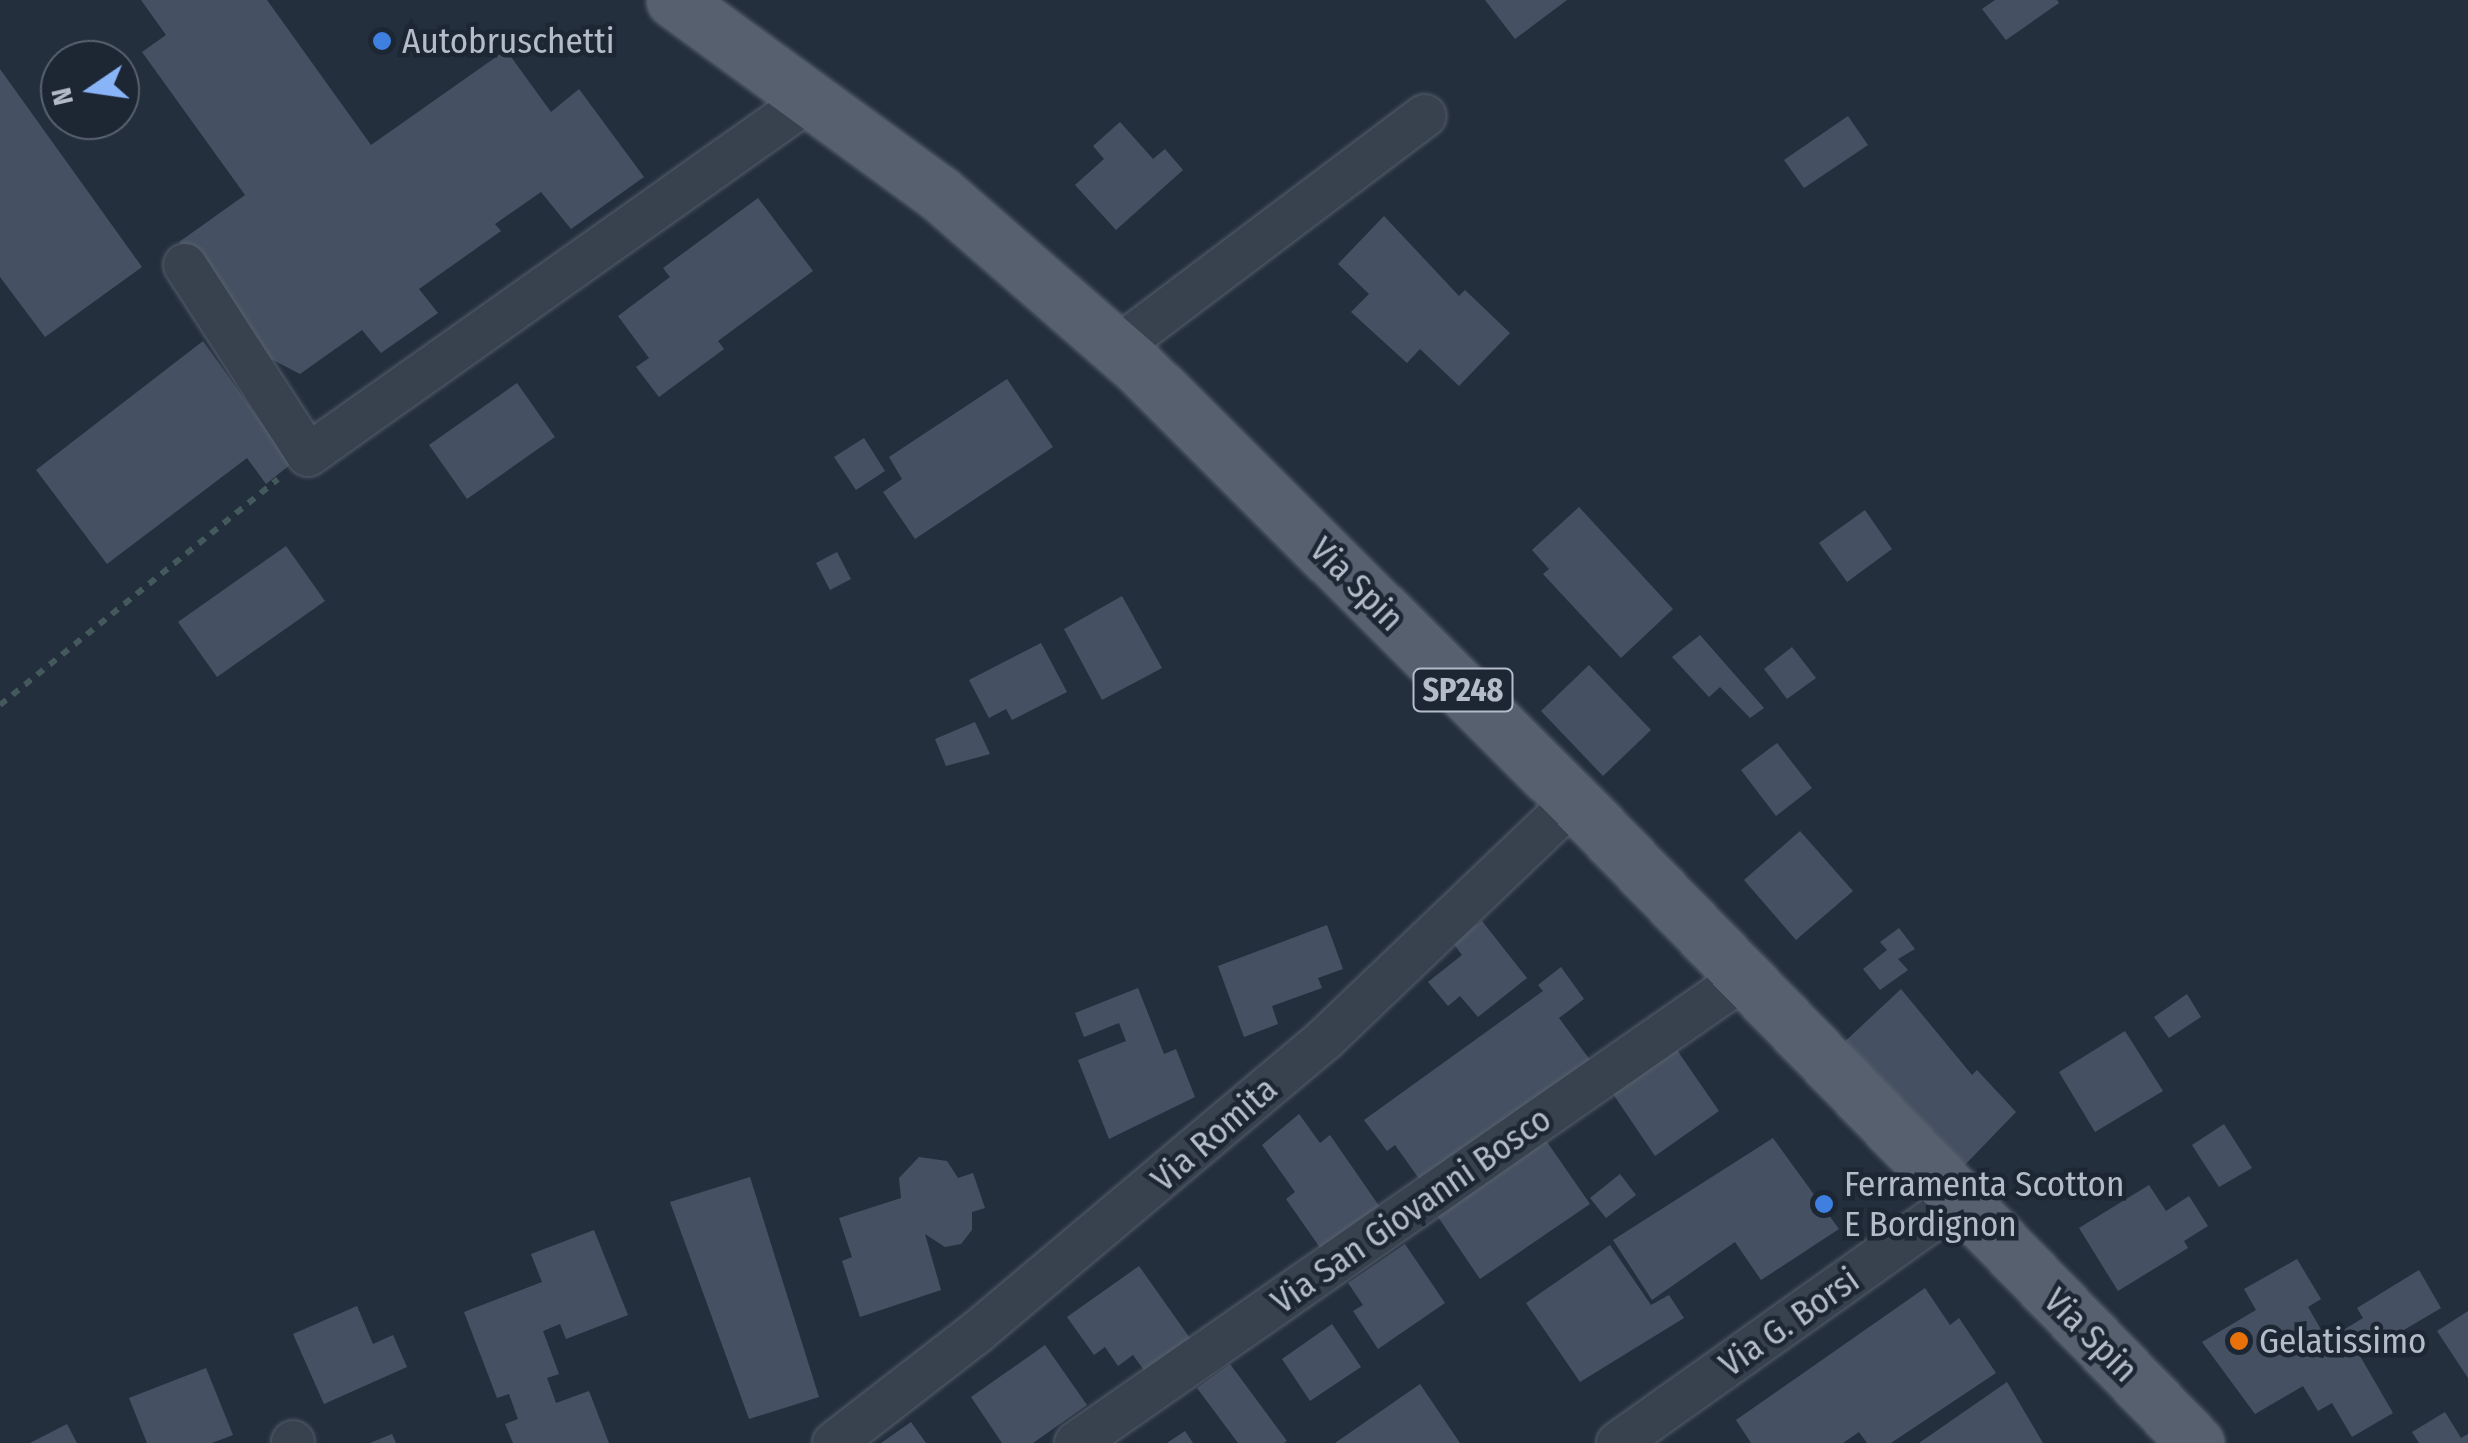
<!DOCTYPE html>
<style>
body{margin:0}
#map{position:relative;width:2468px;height:1443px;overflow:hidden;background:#242f3e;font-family:"Fira Sans Condensed",sans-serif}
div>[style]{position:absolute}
.building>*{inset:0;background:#455162}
.path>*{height:6px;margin-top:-3px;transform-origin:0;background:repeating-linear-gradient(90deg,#44595c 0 8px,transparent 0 16px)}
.roads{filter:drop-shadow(0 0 2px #565f6c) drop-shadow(0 0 2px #565f6c)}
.minor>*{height:42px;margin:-21px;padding:0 21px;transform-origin:21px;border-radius:21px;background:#38414e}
.major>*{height:55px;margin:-27.5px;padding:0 27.5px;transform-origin:27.5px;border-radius:27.5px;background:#56606e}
.dots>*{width:28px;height:28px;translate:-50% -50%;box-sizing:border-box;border:5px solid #1d2633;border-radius:50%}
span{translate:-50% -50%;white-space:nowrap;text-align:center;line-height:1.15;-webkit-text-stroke:9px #1d2633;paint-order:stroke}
.shield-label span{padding:2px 8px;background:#1d2633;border:2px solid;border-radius:8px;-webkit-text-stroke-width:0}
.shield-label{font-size:32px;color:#b4bcc9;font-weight:700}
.poi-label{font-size:35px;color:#b4bcc9}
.left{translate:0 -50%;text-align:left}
.street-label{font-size:35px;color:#b4bcc9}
.north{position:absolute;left:40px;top:40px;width:100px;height:100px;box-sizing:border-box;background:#1d2633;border:2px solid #59626f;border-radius:50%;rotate:257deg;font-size:28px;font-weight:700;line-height:40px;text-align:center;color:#b4bcc9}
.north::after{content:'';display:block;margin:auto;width:35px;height:45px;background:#8ab4f8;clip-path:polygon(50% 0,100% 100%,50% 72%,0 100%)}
</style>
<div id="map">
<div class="building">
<i style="clip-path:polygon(141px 0,267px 0,371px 145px,506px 50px,551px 112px,579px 89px,644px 177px,571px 229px,541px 192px,495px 224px,501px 231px,419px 289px,438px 313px,381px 353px,362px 330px,300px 374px,271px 359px,265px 364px,179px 242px,245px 195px,142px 52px,166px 35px)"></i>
<i style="clip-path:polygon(1485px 0,1567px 0,1515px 39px)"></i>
<i style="clip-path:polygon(1995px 0,2057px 0,2059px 3px,2006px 40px,1982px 9px)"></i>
<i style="clip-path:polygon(0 69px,142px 267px,45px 337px,0 277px)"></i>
<i style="clip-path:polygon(1848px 116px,1868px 145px,1804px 188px,1784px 160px)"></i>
<i style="clip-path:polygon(1120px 122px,1153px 159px,1165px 149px,1183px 170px,1116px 230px,1075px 185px,1104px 159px,1093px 146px)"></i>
<i style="clip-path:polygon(758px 198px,813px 271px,718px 341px,724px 349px,659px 397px,636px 367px,649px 358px,618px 316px,670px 277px,663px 268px)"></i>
<i style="clip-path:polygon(1384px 216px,1459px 296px,1465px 290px,1510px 333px,1459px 386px,1420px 349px,1407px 363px,1351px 312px,1369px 294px,1338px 264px)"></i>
<i style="clip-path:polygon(203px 341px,291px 464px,266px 484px,247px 458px,107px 564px,36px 470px)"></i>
<i style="clip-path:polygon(1007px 379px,1053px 447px,915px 539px,883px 492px,902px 479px,889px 457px)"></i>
<i style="clip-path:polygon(517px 383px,555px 437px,467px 499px,429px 445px)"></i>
<i style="clip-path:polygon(864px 438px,885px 471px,856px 490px,834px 457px)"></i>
<i style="clip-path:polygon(1579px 507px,1673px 609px,1621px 658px,1543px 574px,1549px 569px,1532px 550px)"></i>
<i style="clip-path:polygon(1865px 510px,1892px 549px,1847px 582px,1819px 543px)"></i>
<i style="clip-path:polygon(286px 546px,325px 601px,217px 677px,178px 622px)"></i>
<i style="clip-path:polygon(837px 552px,851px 579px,830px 590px,816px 563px)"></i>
<i style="clip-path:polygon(1122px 596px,1162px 668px,1102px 700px,1064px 629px)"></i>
<i style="clip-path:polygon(1700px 635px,1764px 708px,1750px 718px,1720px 687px,1709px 697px,1672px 657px)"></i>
<i style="clip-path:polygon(1041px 643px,1067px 692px,1012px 720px,1006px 709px,989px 718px,969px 680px)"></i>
<i style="clip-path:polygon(1792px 647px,1816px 678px,1787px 699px,1764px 669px)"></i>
<i style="clip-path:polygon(1589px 665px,1651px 730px,1603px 776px,1541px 711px)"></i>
<i style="clip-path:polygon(975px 722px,990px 754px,946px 766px,935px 739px)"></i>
<i style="clip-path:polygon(1777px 743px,1812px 788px,1776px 816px,1741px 770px)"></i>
<i style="clip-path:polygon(1800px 831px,1853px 891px,1796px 940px,1744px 880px)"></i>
<i style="clip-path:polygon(1482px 921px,1527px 978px,1478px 1017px,1460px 996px,1448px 1006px,1428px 982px,1462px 955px,1453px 943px)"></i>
<i style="clip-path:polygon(1327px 925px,1343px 969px,1318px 978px,1322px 988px,1272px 1006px,1278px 1024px,1244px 1037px,1218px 966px)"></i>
<i style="clip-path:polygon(1899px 928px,1915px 949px,1898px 959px,1908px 970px,1880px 990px,1863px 969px,1887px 950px,1880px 942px)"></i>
<i style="clip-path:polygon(1561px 967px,1584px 999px,1559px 1018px,1593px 1064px,1420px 1180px,1395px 1145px,1387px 1151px,1364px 1120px,1543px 991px,1538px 985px)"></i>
<i style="clip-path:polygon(1138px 988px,1164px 1054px,1176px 1049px,1195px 1097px,1109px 1139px,1078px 1060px,1126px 1041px,1119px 1023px,1084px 1037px,1075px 1013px)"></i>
<i style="clip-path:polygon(1901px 989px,1972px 1075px,1977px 1070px,2016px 1112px,1960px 1170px,1839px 1047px)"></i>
<i style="clip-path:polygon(2187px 994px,2201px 1017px,2169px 1038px,2154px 1017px)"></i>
<i style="clip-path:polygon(2125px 1031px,2163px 1091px,2095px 1132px,2059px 1072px)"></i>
<i style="clip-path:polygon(1677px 1050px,1719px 1111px,1655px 1156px,1613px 1094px)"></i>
<i style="clip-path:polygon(1299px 1114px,1320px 1143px,1330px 1135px,1382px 1210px,1323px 1252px,1286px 1199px,1295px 1192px,1262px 1145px)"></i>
<i style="clip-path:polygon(2224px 1124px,2252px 1168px,2219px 1187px,2192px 1145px)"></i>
<i style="clip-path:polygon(1773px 1138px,1839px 1229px,1761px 1280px,1735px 1242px,1652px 1300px,1613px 1240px)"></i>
<i style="clip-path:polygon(1545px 1139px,1590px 1204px,1480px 1279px,1436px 1214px)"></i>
<i style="clip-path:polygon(919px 1157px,947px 1161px,958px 1178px,973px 1173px,985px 1208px,972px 1212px,972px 1230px,961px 1244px,945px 1247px,925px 1234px,941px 1290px,860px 1317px,842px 1261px,852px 1257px,839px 1218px,901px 1198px,899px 1178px)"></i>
<i style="clip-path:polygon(1620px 1174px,1636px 1195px,1606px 1218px,1590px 1198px)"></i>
<i style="clip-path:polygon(750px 1177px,819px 1397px,749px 1419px,670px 1202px)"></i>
<i style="clip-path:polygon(2149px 1185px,2166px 1211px,2189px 1196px,2208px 1226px,2184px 1241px,2188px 1248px,2118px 1291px,2079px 1228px)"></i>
<i style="clip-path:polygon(594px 1230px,628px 1315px,566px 1339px,560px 1324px,543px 1331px,559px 1374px,547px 1378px,556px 1403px,589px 1391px,609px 1443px,513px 1443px,505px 1424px,518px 1419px,509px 1394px,497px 1398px,464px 1312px,542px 1282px,531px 1254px)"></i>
<i style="clip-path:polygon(1405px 1244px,1445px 1303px,1378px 1349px,1353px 1311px,1363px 1305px,1348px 1283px)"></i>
<i style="clip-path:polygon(1610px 1245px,1651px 1305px,1669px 1295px,1684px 1318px,1580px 1382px,1526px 1303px)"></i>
<i style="clip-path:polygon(2297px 1259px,2321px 1299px,2308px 1307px,2327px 1340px,2363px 1318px,2357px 1308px,2419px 1270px,2441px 1308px,2360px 1356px,2393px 1413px,2352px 1437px,2332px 1403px,2318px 1411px,2303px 1386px,2255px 1414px,2202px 1342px,2256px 1310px,2244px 1289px)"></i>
<i style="clip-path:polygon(1139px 1266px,1192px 1341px,1146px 1373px,1133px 1355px,1118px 1366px,1105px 1347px,1094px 1355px,1067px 1317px)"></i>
<i style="clip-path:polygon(1925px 1288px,1950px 1325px,1959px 1318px,1996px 1373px,1891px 1443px,1867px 1443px,1859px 1432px,1843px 1443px,1751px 1443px,1736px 1420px)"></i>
<i style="clip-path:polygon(357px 1306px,373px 1344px,393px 1335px,407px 1367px,324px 1404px,293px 1334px)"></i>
<i style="clip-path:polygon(2468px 1311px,2468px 1378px,2437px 1331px)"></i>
<i style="clip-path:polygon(1332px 1324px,1361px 1367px,1310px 1401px,1282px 1359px)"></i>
<i style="clip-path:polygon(1045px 1345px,1087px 1405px,1033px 1443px,1002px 1443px,971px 1397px)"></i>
<i style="clip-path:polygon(1230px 1364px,1287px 1441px,1284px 1443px,1238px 1443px,1197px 1388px)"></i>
<i style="clip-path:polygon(206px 1368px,233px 1435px,212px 1443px,147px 1443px,129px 1398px)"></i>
<i style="clip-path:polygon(2007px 1382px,2043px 1443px,1919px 1443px)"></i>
<i style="clip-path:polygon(1420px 1384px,1460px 1443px,1335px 1443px)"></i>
<i style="clip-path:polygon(2445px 1412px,2461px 1438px,2468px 1434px,2468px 1443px,2419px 1443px,2412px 1432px)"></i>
<i style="clip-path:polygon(911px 1422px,926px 1443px,881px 1443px)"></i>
<i style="clip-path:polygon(67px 1424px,77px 1443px,30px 1443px)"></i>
<i style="clip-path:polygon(1185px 1431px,1193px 1443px,1167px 1443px)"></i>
<i style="clip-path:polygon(392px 1434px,396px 1443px,370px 1443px)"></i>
</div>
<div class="path">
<i style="left:0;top:705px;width:358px;rotate:-39.1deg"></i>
</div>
<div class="roads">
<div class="minor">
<i style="left:185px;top:265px;width:226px;rotate:57.1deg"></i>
<i style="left:308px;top:455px;width:618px;rotate:-35.31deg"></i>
<i style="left:1118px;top:347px;width:384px;rotate:-37deg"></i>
<i style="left:293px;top:1442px;width:1px;rotate:90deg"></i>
<i style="left:834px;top:1443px;width:180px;rotate:-37.8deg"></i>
<i style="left:976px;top:1333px;width:456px;rotate:-40.1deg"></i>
<i style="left:1325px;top:1039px;width:344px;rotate:-43.7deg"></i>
<i style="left:1076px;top:1443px;width:815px;rotate:-34.86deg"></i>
<i style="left:1618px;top:1443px;width:418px;rotate:-35.4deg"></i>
</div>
<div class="major">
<i style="left:674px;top:0;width:328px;rotate:36.1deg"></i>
<i style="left:939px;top:193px;width:257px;rotate:41.1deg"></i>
<i style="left:1133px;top:362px;width:622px;rotate:44.87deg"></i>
<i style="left:1574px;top:801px;width:894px;rotate:45.91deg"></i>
</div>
</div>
<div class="dots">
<i style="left:382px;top:41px;background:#3f7fe0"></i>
<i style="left:1824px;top:1204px;background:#3f7fe0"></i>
<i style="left:2239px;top:1341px;background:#e8710a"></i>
</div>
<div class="shield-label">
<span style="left:1463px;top:690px">SP248</span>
</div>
<div class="poi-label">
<span class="left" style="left:402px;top:41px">Autobruschetti</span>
<span class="left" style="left:1844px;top:1204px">Ferramenta Scotton<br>E Bordignon</span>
<span class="left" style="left:2259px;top:1341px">Gelatissimo</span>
</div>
<div class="street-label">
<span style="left:1357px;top:584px;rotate:45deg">Via Spin</span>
<span style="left:1214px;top:1134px;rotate:-41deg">Via Romita</span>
<span style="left:1411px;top:1210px;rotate:-35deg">Via San Giovanni Bosco</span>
<span style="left:1789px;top:1322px;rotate:-35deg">Via G. Borsi</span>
<span style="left:2091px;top:1335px;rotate:45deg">Via Spin</span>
</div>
<div class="north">N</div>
</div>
